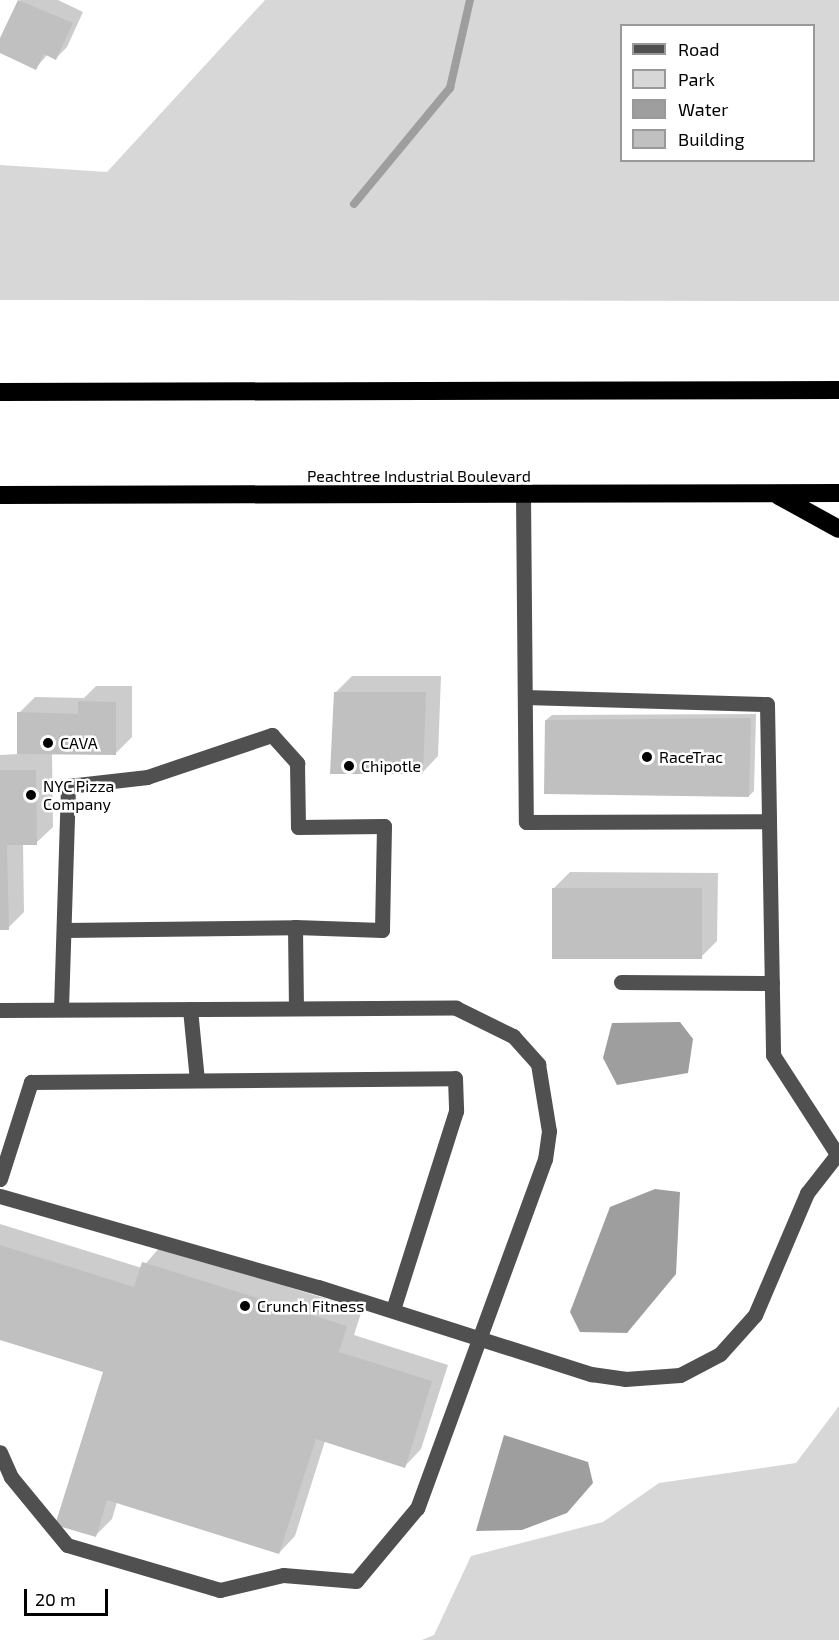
<!DOCTYPE html>
<style>
body{margin:0}
#map{position:relative;width:839px;height:1640px;overflow:hidden;background:#fff;font-family:"Exo 2",sans-serif}
div>[style]{position:absolute}
.green>*{inset:0;background:#d7d7d7}
.water>*{inset:0;background:#9e9e9e}
.shadow>*{inset:0;background:#0003}
.stream>*{height:8px;margin:-4px;padding:0 4px;transform-origin:4px;border-radius:4px;background:#9e9e9e}
.building>*{inset:0;background:#c0c0c0}
.minor>*{height:15px;margin:-7.5px;padding:0 7.5px;transform-origin:7.5px;border-radius:7.5px;background:#505050}
.highway>*{height:18px;margin:-9px;padding:0 9px;transform-origin:9px;border-radius:9px;background:#000}
.dots>*{width:16px;height:16px;translate:-50% -50%;box-sizing:border-box;border:3px solid #fff;border-radius:50%}
span{translate:-50% -50%;white-space:nowrap;text-align:center;line-height:1.15;-webkit-text-stroke:5px #fff;paint-order:stroke}
.street-label{font-size:16px;color:#000}
.poi-label{font-size:16px;color:#000}
.left{translate:0 -50%;text-align:left}
.legend{position:absolute;left:620px;top:24px;width:195px;height:138px;box-sizing:border-box;background:#fff;border:2px solid #999;margin:0;padding:8px 10px;list-style:none;font-size:18px;color:#000}
.legend li{display:flex;align-items:center;gap:12px;height:30px}
.legend b{width:30px;border:2px solid #999}
.scale{position:absolute;left:24px;top:1589px;width:84px;height:27px;box-sizing:border-box;border:3px solid #000;border-top:0;padding-left:8px;font-size:18px;line-height:21px;white-space:nowrap;color:#000;-webkit-text-stroke:4px #fff;paint-order:stroke}
</style>
<div id="map">
<div class="green">
<i style="clip-path:polygon(evenodd,265px 0,839px 0,839px 301px,0 300px,0 165px,107px 172px,265px 0,622px 26px,814px 26px,814px 160px,622px 160px,622px 26px)"></i>
<i style="clip-path:polygon(839px 1406px,839px 1640px,422px 1640px,434px 1635px,471px 1556px,603px 1522px,659px 1483px,796px 1463px)"></i>
</div>
<div class="water">
<i style="clip-path:polygon(680px 1022px,693px 1039px,688px 1073px,617px 1085px,603px 1058px,612px 1023px)"></i>
<i style="clip-path:polygon(655px 1189px,680px 1192px,676px 1274px,627px 1333px,580px 1332px,570px 1312px,610px 1207px)"></i>
<i style="clip-path:polygon(504px 1435px,588px 1462px,593px 1483px,567px 1513px,522px 1530px,476px 1531px)"></i>
</div>
<div class="shadow">
<i style="clip-path:polygon(20px 0,58px 0,83px 12px,67px 47px,56px 58px,48px 54px,35px 69px,0 52px)"></i>
<i style="clip-path:polygon(352px 676px,441px 676px,438px 756px,422px 773px,335px 693px)"></i>
<i style="clip-path:polygon(96px 686px,132px 686px,132px 737px,115px 754px,52px 753px,53px 827px,36px 843px,23px 843px,24px 912px,8px 928px,0 928px,0 755px,18px 754px,19px 713px,35px 697px,84px 698px)"></i>
<i style="clip-path:polygon(756px 714px,754px 791px,749px 796px,546px 720px,552px 715px)"></i>
<i style="clip-path:polygon(570px 872px,718px 873px,717px 941px,701px 957px,553px 889px)"></i>
<i style="clip-path:polygon(0 1224px,142px 1268px,160px 1247px,362px 1310px,354px 1335px,448px 1365px,421px 1449px,405px 1466px,325px 1441px,295px 1536px,279px 1553px,117px 1502px,112px 1519px,95px 1536px,105px 1371px,0 1339px)"></i>
</div>
<div class="stream">
<i style="left:354px;top:204px;width:151px;rotate:-50.4deg"></i>
<i style="left:450px;top:88px;width:90px;rotate:-77.2deg"></i>
</div>
<div class="building">
<i style="clip-path:polygon(18px 0,73px 23px,56px 60px,44px 54px,36px 70px,0 53px,0 38px)"></i>
<i style="clip-path:polygon(334px 692px,426px 692px,423px 774px,330px 774px)"></i>
<i style="clip-path:polygon(78px 701px,116px 702px,116px 755px,17px 754px,17px 712px,78px 714px)"></i>
<i style="clip-path:polygon(751px 718px,749px 797px,544px 794px,545px 720px)"></i>
<i style="clip-path:polygon(0 770px,36px 770px,37px 845px,7px 845px,9px 930px,0 930px)"></i>
<i style="clip-path:polygon(552px 888px,702px 888px,702px 959px,552px 959px)"></i>
<i style="clip-path:polygon(0 1245px,134px 1287px,142px 1262px,347px 1326px,339px 1352px,432px 1381px,405px 1468px,316px 1439px,279px 1554px,107px 1500px,96px 1537px,55px 1525px,103px 1372px,0 1340px)"></i>
</div>
<div class="minor">
<i style="left:523px;top:495px;width:327px;rotate:89.5deg"></i>
<i style="left:526px;top:822px;width:243px;rotate:-0.2deg"></i>
<i style="left:769px;top:821px;width:234px;rotate:89deg"></i>
<i style="left:773px;top:1055px;width:118px;rotate:57.1deg"></i>
<i style="left:525px;top:697px;width:242px;rotate:1.7deg"></i>
<i style="left:767px;top:704px;width:117px;rotate:89deg"></i>
<i style="left:64px;top:930px;width:231px;rotate:-0.7deg"></i>
<i style="left:621px;top:982px;width:151px;rotate:0.4deg"></i>
<i style="left:61px;top:1009px;width:223px;rotate:-88.2deg"></i>
<i style="left:68px;top:786px;width:80px;rotate:-6.5deg"></i>
<i style="left:147px;top:777px;width:132px;rotate:-18.6deg"></i>
<i style="left:272px;top:735px;width:38px;rotate:48deg"></i>
<i style="left:297px;top:763px;width:64px;rotate:89.1deg"></i>
<i style="left:298px;top:827px;width:86px;rotate:-0.7deg"></i>
<i style="left:384px;top:826px;width:104px;rotate:91.1deg"></i>
<i style="left:382px;top:930px;width:87px;rotate:-178deg"></i>
<i style="left:295px;top:927px;width:81px;rotate:89.3deg"></i>
<i style="left:190px;top:1009px;width:71px;rotate:84.4deg"></i>
<i style="left:0;top:1010px;width:456px;rotate:-0.3deg"></i>
<i style="left:456px;top:1008px;width:64px;rotate:26.2deg"></i>
<i style="left:513px;top:1036px;width:38px;rotate:48deg"></i>
<i style="left:538px;top:1064px;width:68px;rotate:80.7deg"></i>
<i style="left:549px;top:1131px;width:28px;rotate:98deg"></i>
<i style="left:545px;top:1159px;width:372px;rotate:110.1deg"></i>
<i style="left:417px;top:1508px;width:95px;rotate:129.9deg"></i>
<i style="left:356px;top:1581px;width:73px;rotate:-175.3deg"></i>
<i style="left:283px;top:1575px;width:65px;rotate:166.6deg"></i>
<i style="left:220px;top:1590px;width:159px;rotate:-163.6deg"></i>
<i style="left:67px;top:1545px;width:88px;rotate:-129.5deg"></i>
<i style="left:11px;top:1477px;width:27px;rotate:-114deg"></i>
<i style="left:0;top:1179px;width:102px;rotate:-72.3deg"></i>
<i style="left:31px;top:1082px;width:424px;rotate:-0.5deg"></i>
<i style="left:455px;top:1078px;width:33px;rotate:88deg"></i>
<i style="left:456px;top:1111px;width:209px;rotate:107.6deg"></i>
<i style="left:0;top:1196px;width:331px;rotate:16deg"></i>
<i style="left:318px;top:1287px;width:287px;rotate:17.7deg"></i>
<i style="left:591px;top:1374px;width:34px;rotate:8deg"></i>
<i style="left:625px;top:1379px;width:55px;rotate:-4.2deg"></i>
<i style="left:680px;top:1375px;width:45px;rotate:-27.7deg"></i>
<i style="left:720px;top:1354px;width:52px;rotate:-48.1deg"></i>
<i style="left:755px;top:1315px;width:133px;rotate:-66.9deg"></i>
<i style="left:807px;top:1193px;width:52px;rotate:-52deg"></i>
</div>
<div class="highway">
<i style="left:0;top:392px;width:839px;rotate:-0.14deg"></i>
<i style="left:0;top:495px;width:839px;rotate:-0.14deg"></i>
<i style="left:779px;top:496px;width:68px;rotate:28.8deg"></i>
</div>
<div class="dots">
<i style="left:48px;top:743px;background:#000"></i>
<i style="left:647px;top:757px;background:#000"></i>
<i style="left:349px;top:766px;background:#000"></i>
<i style="left:31px;top:795px;background:#000"></i>
<i style="left:245px;top:1306px;background:#000"></i>
</div>
<div class="street-label">
<span style="left:419px;top:476px">Peachtree Industrial Boulevard</span>
</div>
<div class="poi-label">
<span class="left" style="left:60px;top:743px">CAVA</span>
<span class="left" style="left:659px;top:757px">RaceTrac</span>
<span class="left" style="left:361px;top:766px">Chipotle</span>
<span class="left" style="left:43px;top:795px">NYC Pizza<br>Company</span>
<span class="left" style="left:257px;top:1306px">Crunch Fitness</span>
</div>
<ul class="legend">
<li><b style="height:8px;background:#505050"></b>Road</li>
<li><b style="height:16px;background:#d7d7d7"></b>Park</li>
<li><b style="height:16px;background:#9e9e9e"></b>Water</li>
<li><b style="height:16px;background:#c0c0c0"></b>Building</li>
</ul>
<div class="scale">20 m</div>
</div>
